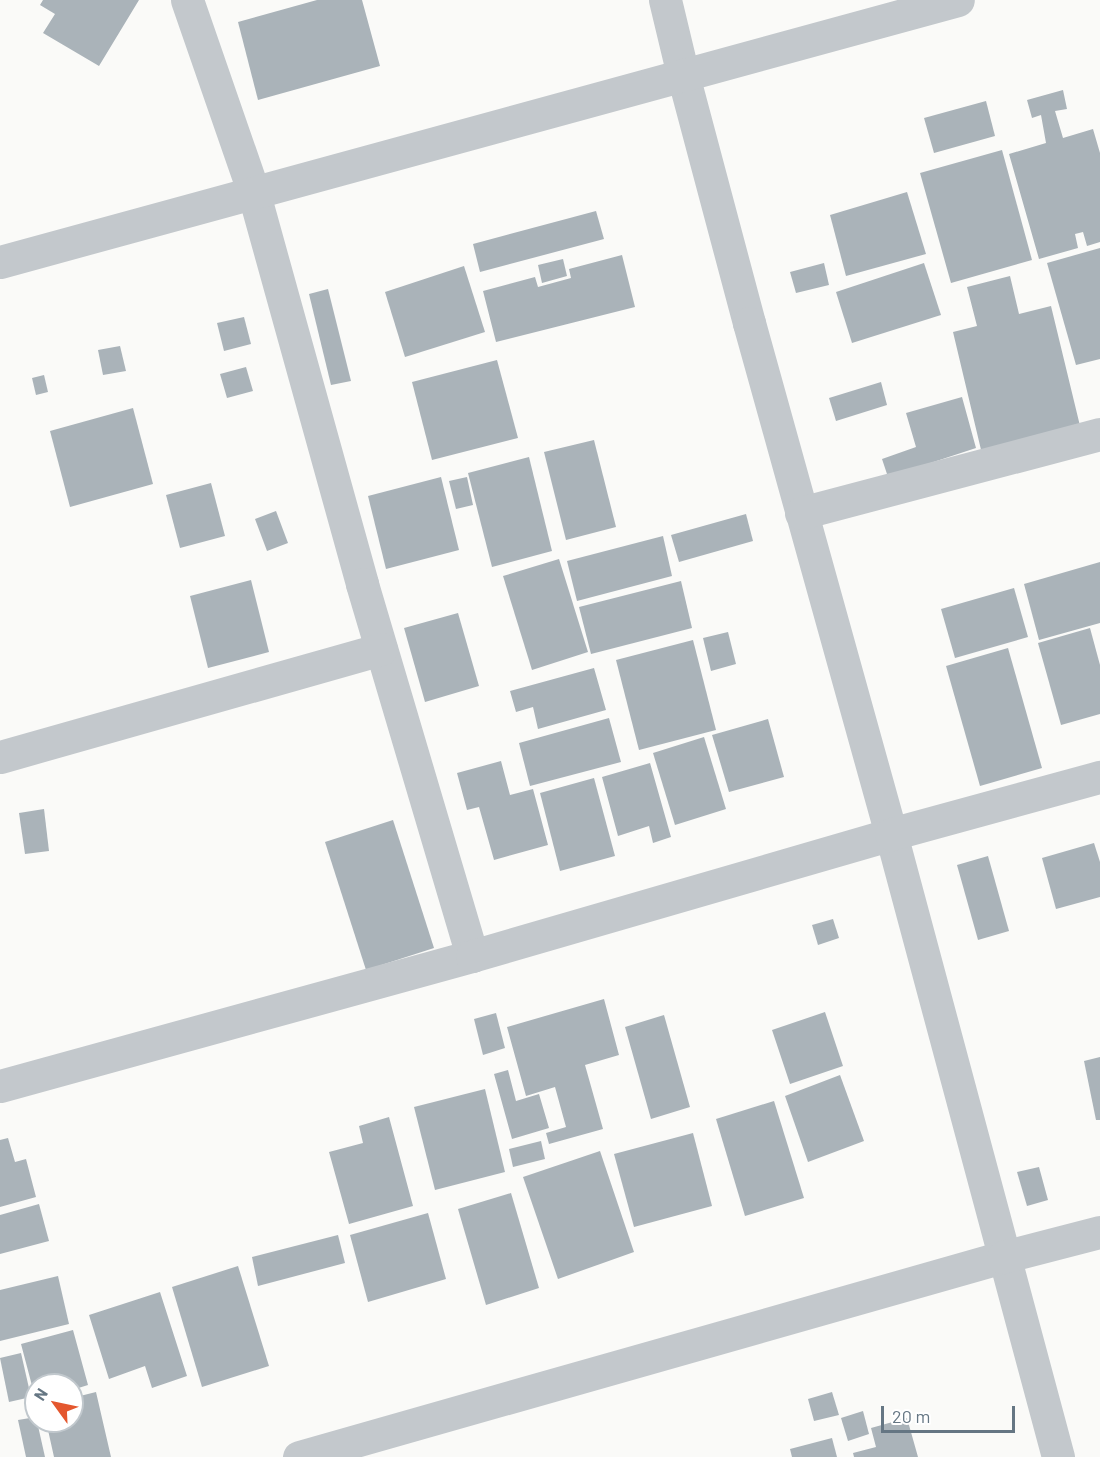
<!DOCTYPE html>
<style>
body{margin:0}
#map{position:relative;width:1100px;height:1457px;overflow:hidden;background:#fafaf8;font-family:Barlow,sans-serif}
div>[style]{position:absolute}
.building>*{inset:0;background:#aab3b9}
.minor>*{height:33px;margin:-16.5px;padding:0 16.5px;transform-origin:16.5px;border-radius:16.5px;background:#c3c8cc}
span{translate:-50% -50%;white-space:nowrap;text-align:center;line-height:1.15;-webkit-text-stroke:6px #fff;paint-order:stroke}
.north{position:absolute;left:24px;top:1373px;width:60px;height:60px;box-sizing:border-box;background:#fff;border:2px solid #c1c8cd;border-radius:50%;rotate:303deg;font-size:16px;font-weight:700;line-height:24px;text-align:center;color:#657683}
.north::after{content:'';display:block;margin:auto;width:21px;height:27px;background:#e4572e;clip-path:polygon(50% 0,100% 100%,50% 72%,0 100%)}
.scale{position:absolute;left:881px;top:1406px;width:134px;height:27px;box-sizing:border-box;border:3px solid #657683;border-top:0;padding-left:8px;font-size:18px;line-height:21px;white-space:nowrap;color:#657683;-webkit-text-stroke:4px #fff;paint-order:stroke}
</style>
<div id="map">
<div class="building">
<i style="clip-path:polygon(43px 0,139px 0,99px 66px,43px 33px,55px 14px,40px 5px)"></i>
<i style="clip-path:polygon(317px 0,362px 0,380px 66px,258px 100px,238px 22px)"></i>
<i style="clip-path:polygon(1063px 90px,1067px 109px,1055px 111px,1063px 138px,1093px 129px,1100px 153px,1100px 242px,1087px 246px,1083px 232px,1075px 234px,1078px 248px,1039px 259px,1009px 154px,1046px 143px,1041px 115px,1032px 118px,1027px 100px)"></i>
<i style="clip-path:polygon(986px 101px,995px 136px,934px 153px,924px 118px)"></i>
<i style="clip-path:polygon(1002px 150px,1032px 260px,951px 283px,920px 173px)"></i>
<i style="clip-path:polygon(907px 192px,926px 254px,846px 276px,830px 215px)"></i>
<i style="clip-path:polygon(596px 211px,604px 239px,480px 272px,473px 244px)"></i>
<i style="clip-path:polygon(1100px 248px,1100px 359px,1076px 365px,1047px 263px)"></i>
<i style="clip-path:polygon(622px 255px,635px 307px,496px 342px,483px 291px,535px 277px,538px 287px,571px 278px,569px 269px)"></i>
<i style="clip-path:polygon(563px 259px,567px 276px,542px 283px,538px 265px)"></i>
<i style="clip-path:polygon(824px 263px,829px 285px,796px 293px,790px 272px)"></i>
<i style="clip-path:polygon(924px 263px,941px 315px,852px 343px,836px 292px)"></i>
<i style="clip-path:polygon(464px 266px,485px 332px,405px 357px,385px 292px)"></i>
<i style="clip-path:polygon(1010px 276px,1019px 314px,1051px 306px,1081px 430px,982px 454px,953px 332px,977px 326px,967px 287px)"></i>
<i style="clip-path:polygon(328px 289px,351px 381px,331px 385px,309px 294px)"></i>
<i style="clip-path:polygon(244px 317px,251px 344px,224px 351px,217px 323px)"></i>
<i style="clip-path:polygon(120px 346px,126px 371px,103px 375px,98px 350px)"></i>
<i style="clip-path:polygon(497px 360px,518px 438px,432px 460px,412px 382px)"></i>
<i style="clip-path:polygon(246px 367px,253px 391px,227px 398px,220px 374px)"></i>
<i style="clip-path:polygon(44px 375px,48px 392px,36px 395px,32px 378px)"></i>
<i style="clip-path:polygon(881px 382px,887px 405px,836px 421px,829px 398px)"></i>
<i style="clip-path:polygon(962px 397px,976px 448px,888px 477px,882px 459px,916px 447px,906px 413px)"></i>
<i style="clip-path:polygon(133px 408px,153px 484px,70px 507px,50px 431px)"></i>
<i style="clip-path:polygon(594px 440px,616px 527px,566px 540px,544px 452px)"></i>
<i style="clip-path:polygon(529px 457px,552px 551px,492px 567px,468px 473px)"></i>
<i style="clip-path:polygon(441px 477px,459px 550px,386px 569px,368px 496px)"></i>
<i style="clip-path:polygon(467px 477px,473px 505px,456px 509px,449px 481px)"></i>
<i style="clip-path:polygon(211px 483px,225px 536px,180px 548px,166px 495px)"></i>
<i style="clip-path:polygon(276px 511px,288px 543px,267px 551px,255px 519px)"></i>
<i style="clip-path:polygon(746px 514px,753px 541px,679px 562px,671px 535px)"></i>
<i style="clip-path:polygon(663px 536px,672px 576px,577px 601px,567px 561px)"></i>
<i style="clip-path:polygon(559px 559px,588px 652px,532px 670px,503px 576px)"></i>
<i style="clip-path:polygon(1100px 562px,1100px 623px,1039px 640px,1024px 584px)"></i>
<i style="clip-path:polygon(251px 580px,269px 652px,208px 668px,190px 596px)"></i>
<i style="clip-path:polygon(681px 581px,692px 628px,591px 654px,579px 607px)"></i>
<i style="clip-path:polygon(1014px 588px,1028px 637px,955px 658px,941px 609px)"></i>
<i style="clip-path:polygon(458px 613px,479px 686px,425px 702px,404px 628px)"></i>
<i style="clip-path:polygon(1090px 628px,1100px 665px,1100px 714px,1061px 725px,1038px 643px)"></i>
<i style="clip-path:polygon(728px 632px,736px 664px,711px 671px,703px 638px)"></i>
<i style="clip-path:polygon(693px 640px,716px 730px,639px 750px,616px 660px)"></i>
<i style="clip-path:polygon(1008px 648px,1042px 768px,980px 786px,946px 666px)"></i>
<i style="clip-path:polygon(594px 668px,606px 710px,538px 729px,533px 707px,516px 712px,510px 691px)"></i>
<i style="clip-path:polygon(609px 718px,621px 762px,530px 786px,519px 743px)"></i>
<i style="clip-path:polygon(768px 719px,784px 777px,729px 792px,712px 735px)"></i>
<i style="clip-path:polygon(704px 737px,726px 809px,675px 825px,653px 753px)"></i>
<i style="clip-path:polygon(501px 761px,510px 795px,533px 789px,548px 845px,494px 860px,479px 807px,467px 810px,457px 773px)"></i>
<i style="clip-path:polygon(650px 763px,671px 837px,653px 843px,649px 826px,618px 836px,602px 777px)"></i>
<i style="clip-path:polygon(594px 778px,615px 856px,560px 871px,540px 793px)"></i>
<i style="clip-path:polygon(44px 809px,49px 851px,25px 854px,19px 813px)"></i>
<i style="clip-path:polygon(393px 820px,434px 948px,366px 970px,325px 842px)"></i>
<i style="clip-path:polygon(1094px 843px,1100px 862px,1100px 897px,1056px 909px,1042px 858px)"></i>
<i style="clip-path:polygon(988px 856px,1009px 931px,978px 940px,957px 865px)"></i>
<i style="clip-path:polygon(833px 919px,839px 938px,818px 945px,812px 925px)"></i>
<i style="clip-path:polygon(604px 999px,619px 1055px,585px 1065px,603px 1129px,549px 1144px,546px 1133px,566px 1127px,555px 1087px,526px 1096px,507px 1027px)"></i>
<i style="clip-path:polygon(825px 1012px,843px 1066px,790px 1084px,772px 1030px)"></i>
<i style="clip-path:polygon(496px 1013px,505px 1048px,483px 1055px,474px 1019px)"></i>
<i style="clip-path:polygon(664px 1015px,690px 1107px,651px 1119px,625px 1027px)"></i>
<i style="clip-path:polygon(1100px 1057px,1100px 1120px,1096px 1120px,1084px 1061px)"></i>
<i style="clip-path:polygon(508px 1070px,516px 1101px,539px 1094px,549px 1128px,512px 1139px,494px 1074px)"></i>
<i style="clip-path:polygon(840px 1075px,864px 1141px,808px 1162px,785px 1096px)"></i>
<i style="clip-path:polygon(485px 1089px,505px 1172px,435px 1190px,414px 1107px)"></i>
<i style="clip-path:polygon(774px 1101px,804px 1198px,745px 1216px,716px 1119px)"></i>
<i style="clip-path:polygon(389px 1117px,413px 1206px,349px 1224px,329px 1152px,363px 1143px,359px 1126px)"></i>
<i style="clip-path:polygon(693px 1133px,712px 1206px,634px 1227px,614px 1154px)"></i>
<i style="clip-path:polygon(8px 1138px,15px 1162px,26px 1159px,36px 1197px,0 1207px,0 1140px)"></i>
<i style="clip-path:polygon(541px 1141px,545px 1159px,513px 1167px,509px 1149px)"></i>
<i style="clip-path:polygon(600px 1151px,634px 1252px,558px 1279px,523px 1177px)"></i>
<i style="clip-path:polygon(1039px 1167px,1048px 1200px,1027px 1206px,1017px 1172px)"></i>
<i style="clip-path:polygon(511px 1193px,539px 1288px,486px 1305px,458px 1209px)"></i>
<i style="clip-path:polygon(39px 1204px,49px 1241px,0 1254px,0 1215px)"></i>
<i style="clip-path:polygon(428px 1213px,446px 1279px,368px 1302px,350px 1235px)"></i>
<i style="clip-path:polygon(338px 1235px,345px 1263px,258px 1286px,252px 1257px)"></i>
<i style="clip-path:polygon(238px 1266px,269px 1366px,202px 1387px,172px 1287px)"></i>
<i style="clip-path:polygon(58px 1276px,69px 1324px,0 1341px,0 1290px)"></i>
<i style="clip-path:polygon(160px 1292px,187px 1376px,152px 1388px,145px 1366px,109px 1379px,89px 1315px)"></i>
<i style="clip-path:polygon(73px 1330px,88px 1385px,72px 1390px,72px 1385px,36px 1385px,35px 1397px,21px 1344px)"></i>
<i style="clip-path:polygon(21px 1353px,31px 1397px,9px 1402px,0 1358px)"></i>
<i style="clip-path:polygon(96px 1392px,111px 1457px,54px 1457px,46px 1421px,72px 1421px,72px 1398px)"></i>
<i style="clip-path:polygon(832px 1392px,839px 1415px,814px 1421px,808px 1399px)"></i>
<i style="clip-path:polygon(863px 1411px,869px 1434px,848px 1441px,841px 1418px)"></i>
<i style="clip-path:polygon(36px 1417px,45px 1457px,26px 1457px,18px 1420px)"></i>
<i style="clip-path:polygon(907px 1418px,918px 1457px,854px 1457px,853px 1453px,876px 1447px,871px 1428px)"></i>
<i style="clip-path:polygon(832px 1438px,837px 1457px,792px 1457px,790px 1449px)"></i>
</div>
<div class="minor">
<i style="left:187px;top:0;width:205px;rotate:70.9deg"></i>
<i style="left:254px;top:194px;width:405px;rotate:74.5deg"></i>
<i style="left:362px;top:584px;width:388px;rotate:73.5deg"></i>
<i style="left:665px;top:0;width:77px;rotate:76.5deg"></i>
<i style="left:683px;top:75px;width:257px;rotate:75.1deg"></i>
<i style="left:749px;top:323px;width:530px;rotate:74.47deg"></i>
<i style="left:891px;top:834px;width:645px;rotate:74.99deg"></i>
<i style="left:0;top:262px;width:993px;rotate:-15.3deg"></i>
<i style="left:801px;top:513px;width:309px;rotate:-14.8deg"></i>
<i style="left:0;top:757px;width:396px;rotate:-15.8deg"></i>
<i style="left:0;top:1086px;width:490px;rotate:-15.4deg"></i>
<i style="left:472px;top:956px;width:436px;rotate:-16.2deg"></i>
<i style="left:891px;top:834px;width:217px;rotate:-15.3deg"></i>
<i style="left:299px;top:1457px;width:732px;rotate:-15.86deg"></i>
<i style="left:1003px;top:1257px;width:100px;rotate:-14.5deg"></i>
</div>
<div class="north">N</div>
<div class="scale">20 m</div>
</div>
